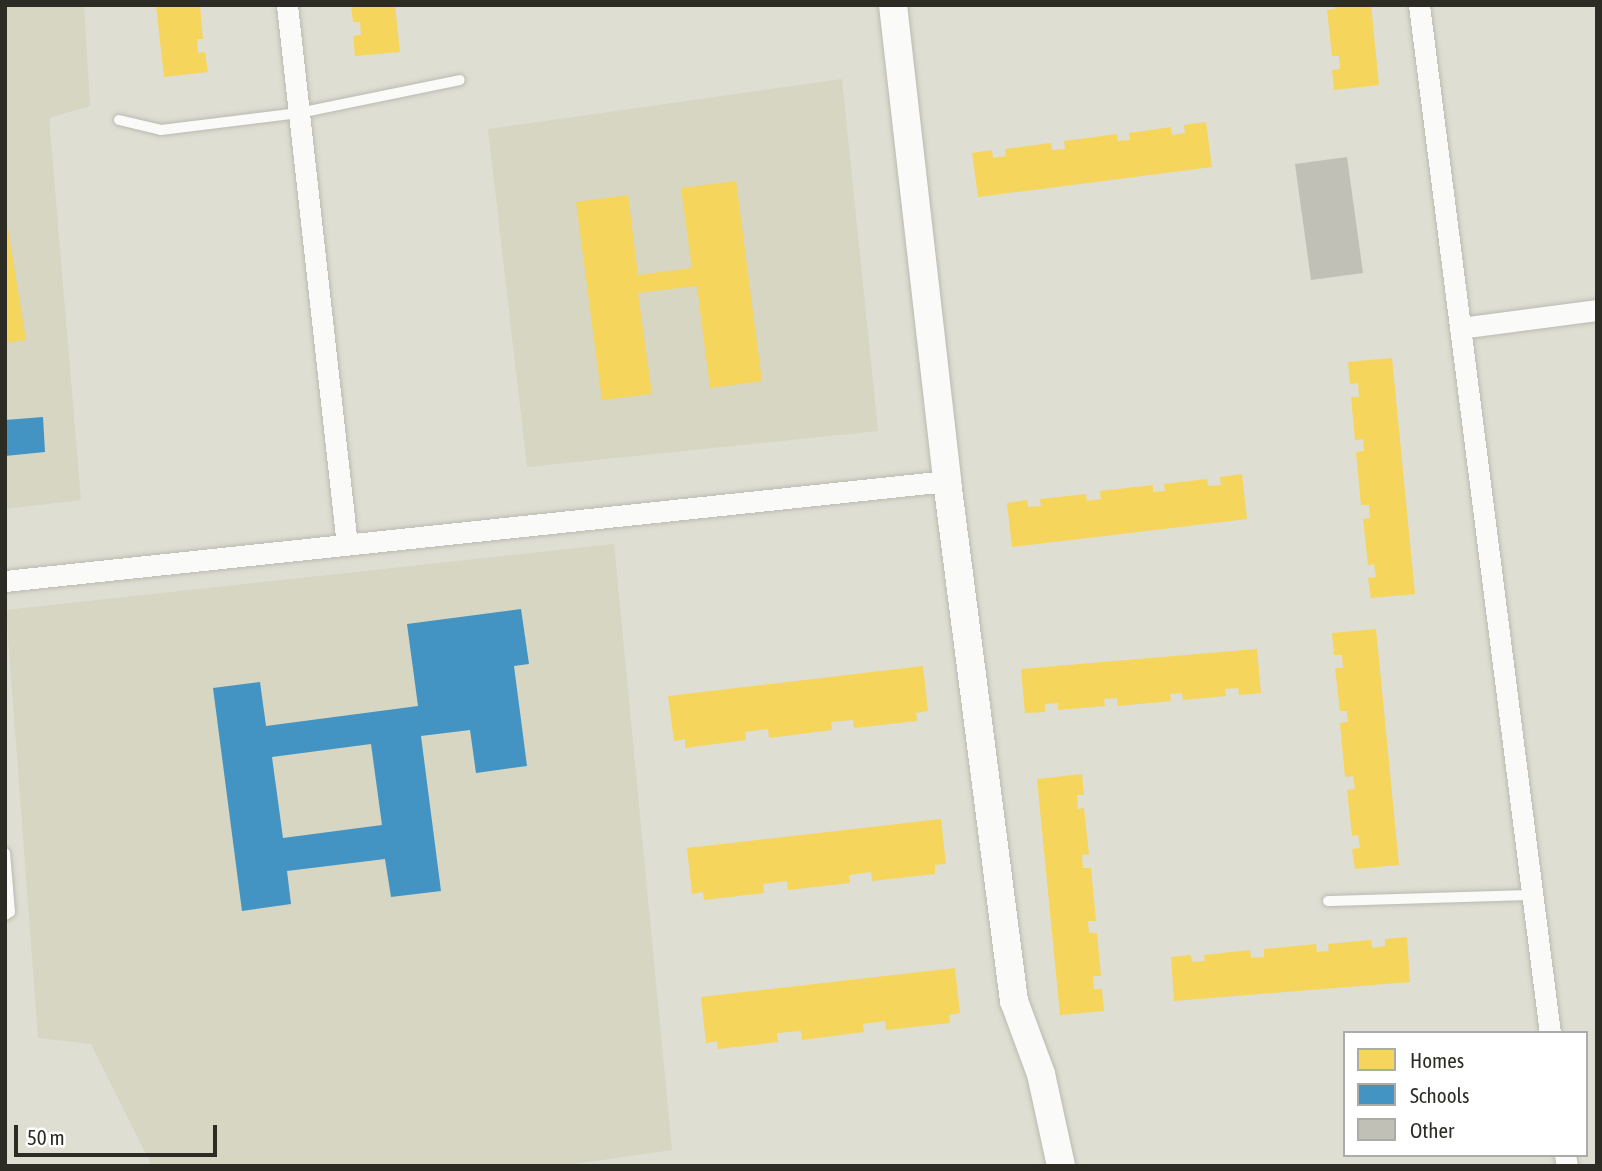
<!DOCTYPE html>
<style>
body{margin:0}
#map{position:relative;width:1602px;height:1171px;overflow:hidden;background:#deded3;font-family:"Asap Condensed",sans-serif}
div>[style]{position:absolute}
.built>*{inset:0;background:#d6d6c2}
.homes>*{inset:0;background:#f6d55c}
.schools>*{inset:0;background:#4393c3}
.building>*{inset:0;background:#c0c0b7}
.roads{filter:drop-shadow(0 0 2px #babab1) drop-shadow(0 0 2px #babab1)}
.service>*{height:10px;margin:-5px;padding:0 5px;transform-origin:5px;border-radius:5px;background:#fafaf8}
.minor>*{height:21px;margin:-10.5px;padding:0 10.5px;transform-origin:10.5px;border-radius:10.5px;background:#fafaf8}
.tertiary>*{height:28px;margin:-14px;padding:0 14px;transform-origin:14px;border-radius:14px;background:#fafaf8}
span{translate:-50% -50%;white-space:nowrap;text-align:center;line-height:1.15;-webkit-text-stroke:7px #fff;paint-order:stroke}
.frame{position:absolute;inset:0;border:7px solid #2c2c24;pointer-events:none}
.legend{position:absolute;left:1343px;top:1031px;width:245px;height:126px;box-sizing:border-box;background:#fff;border:2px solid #ababa7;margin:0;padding:9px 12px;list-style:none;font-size:21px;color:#2c2c24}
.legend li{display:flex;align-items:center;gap:14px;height:35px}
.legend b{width:35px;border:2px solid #ababa7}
.scale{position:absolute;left:14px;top:1125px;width:203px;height:32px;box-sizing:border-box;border:4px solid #2c2c24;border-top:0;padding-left:9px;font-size:21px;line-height:24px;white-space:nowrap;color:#2c2c24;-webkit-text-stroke:5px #fff;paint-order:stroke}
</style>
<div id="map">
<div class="built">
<i style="clip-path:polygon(5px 5px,84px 5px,90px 106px,49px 118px,81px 500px,5px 509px)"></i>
<i style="clip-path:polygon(842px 79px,878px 431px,527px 467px,488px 129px)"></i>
<i style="clip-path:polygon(614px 544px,672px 1150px,560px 1166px,152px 1166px,91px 1044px,38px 1038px,6px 610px)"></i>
</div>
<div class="homes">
<i style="clip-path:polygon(156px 5px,200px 5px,203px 39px,197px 39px,198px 53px,205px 52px,208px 72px,164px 77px)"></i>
<i style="clip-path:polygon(351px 5px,395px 5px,400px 52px,355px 56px,353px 36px,361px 35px,360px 22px,353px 22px)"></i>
<i style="clip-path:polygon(1334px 5px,1371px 5px,1379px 85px,1334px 90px,1332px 70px,1340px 69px,1339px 56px,1332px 56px,1327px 10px,1335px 9px)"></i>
<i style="clip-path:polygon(1206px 122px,1212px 167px,978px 197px,972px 153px,992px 150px,993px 158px,1006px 156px,1005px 149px,1051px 143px,1052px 150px,1065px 149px,1064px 141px,1117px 134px,1118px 141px,1130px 140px,1129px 133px,1171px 127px,1172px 135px,1185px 133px,1184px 125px)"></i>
<i style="clip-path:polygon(736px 181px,762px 381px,710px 388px,697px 286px,638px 293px,652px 394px,602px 400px,576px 202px,628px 195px,638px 275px,692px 268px,681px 188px)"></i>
<i style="clip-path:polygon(5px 210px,26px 340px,5px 343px)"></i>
<i style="clip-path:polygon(1392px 358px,1415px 594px,1371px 598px,1368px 578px,1376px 577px,1374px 564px,1368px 565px,1363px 519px,1370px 518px,1369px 505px,1361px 505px,1356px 452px,1364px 451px,1363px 439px,1355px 440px,1351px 397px,1359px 397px,1358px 383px,1350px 384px,1348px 362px)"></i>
<i style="clip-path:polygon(1242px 474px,1247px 519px,1012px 547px,1007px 503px,1027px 500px,1028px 507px,1041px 506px,1040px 499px,1086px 494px,1087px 501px,1101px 499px,1100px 491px,1153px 485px,1153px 492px,1165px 491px,1164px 484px,1207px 479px,1208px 486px,1221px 485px,1220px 477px)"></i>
<i style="clip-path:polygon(1376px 629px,1399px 865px,1355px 869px,1352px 849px,1360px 848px,1358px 835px,1352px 836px,1347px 790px,1355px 789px,1353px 776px,1345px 777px,1340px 723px,1348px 722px,1347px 711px,1340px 711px,1335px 668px,1343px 668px,1342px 655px,1334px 655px,1332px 633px)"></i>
<i style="clip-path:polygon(1257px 649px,1261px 693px,1239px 695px,1238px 688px,1225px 689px,1226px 696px,1183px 700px,1182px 693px,1170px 694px,1171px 701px,1118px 706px,1117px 698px,1104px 699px,1105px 706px,1058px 710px,1058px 703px,1045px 704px,1045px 712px,1025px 713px,1021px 669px)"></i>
<i style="clip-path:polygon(923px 666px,928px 711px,916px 713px,917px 721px,854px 728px,853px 720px,831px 722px,832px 730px,769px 738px,768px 729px,745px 732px,746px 740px,685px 748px,685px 739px,674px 741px,668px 696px)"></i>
<i style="clip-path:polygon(1082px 774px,1084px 795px,1077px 795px,1078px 809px,1084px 808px,1089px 854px,1082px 855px,1083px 868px,1091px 868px,1096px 921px,1088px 921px,1089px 933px,1097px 933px,1101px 976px,1093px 976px,1094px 989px,1102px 989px,1104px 1011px,1060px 1015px,1037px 779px)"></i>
<i style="clip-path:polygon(941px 819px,946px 864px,935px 865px,935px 874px,872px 881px,871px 872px,849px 875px,850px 883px,788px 890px,787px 881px,763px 884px,764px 893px,704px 900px,703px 892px,692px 894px,687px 848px)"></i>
<i style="clip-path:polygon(1407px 937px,1410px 982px,1174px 1001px,1171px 957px,1191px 955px,1192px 962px,1205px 961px,1204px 955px,1250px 950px,1251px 958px,1264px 957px,1264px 949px,1316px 944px,1317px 952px,1329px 951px,1328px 944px,1371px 940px,1372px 948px,1385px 946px,1385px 939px)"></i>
<i style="clip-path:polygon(955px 968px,960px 1013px,949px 1015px,950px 1023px,886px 1030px,885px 1021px,863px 1024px,864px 1032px,802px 1040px,801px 1031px,777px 1033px,778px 1042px,718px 1049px,717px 1041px,706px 1043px,701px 997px)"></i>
</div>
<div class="schools">
<i style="clip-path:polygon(43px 417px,45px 452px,5px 456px,5px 420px)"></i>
<i style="clip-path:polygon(evenodd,521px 609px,529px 664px,514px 666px,527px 766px,476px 773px,470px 730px,421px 736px,441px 891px,391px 897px,385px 859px,287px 871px,291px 904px,242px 911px,213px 688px,260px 682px,266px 726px,418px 706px,407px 624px,521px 609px,371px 744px,382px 825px,283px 838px,272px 757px,371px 744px)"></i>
</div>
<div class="building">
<i style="clip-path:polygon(1347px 157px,1363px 273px,1311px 280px,1295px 164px)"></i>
</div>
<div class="roads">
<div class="service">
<i style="left:119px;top:120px;width:43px;rotate:13.4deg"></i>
<i style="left:161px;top:130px;width:139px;rotate:-7deg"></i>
<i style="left:299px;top:113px;width:164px;rotate:-11.6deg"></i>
<i style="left:5px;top:853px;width:59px;rotate:85.2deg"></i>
<i style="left:10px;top:912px;width:6px;rotate:149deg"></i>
<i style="left:1328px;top:901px;width:204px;rotate:-1.7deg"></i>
</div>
<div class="minor">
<i style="left:287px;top:5px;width:543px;rotate:83.66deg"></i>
<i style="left:1419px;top:5px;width:1036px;rotate:82.74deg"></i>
<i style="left:1460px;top:328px;width:138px;rotate:-7.5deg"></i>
<i style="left:5px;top:581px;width:947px;rotate:-6.06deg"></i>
<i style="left:1565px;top:1155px;width:11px;rotate:80deg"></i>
</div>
<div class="tertiary">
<i style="left:893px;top:5px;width:479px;rotate:83.5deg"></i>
<i style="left:947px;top:481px;width:524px;rotate:82.66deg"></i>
<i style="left:1014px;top:1001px;width:78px;rotate:69.7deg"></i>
<i style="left:1041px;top:1074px;width:94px;rotate:77.7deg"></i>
</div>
</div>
<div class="frame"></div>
<ul class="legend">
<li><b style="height:19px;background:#f6d55c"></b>Homes</li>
<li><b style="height:19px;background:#4393c3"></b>Schools</li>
<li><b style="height:19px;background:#c0c0b7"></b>Other</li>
</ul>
<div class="scale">50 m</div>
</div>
